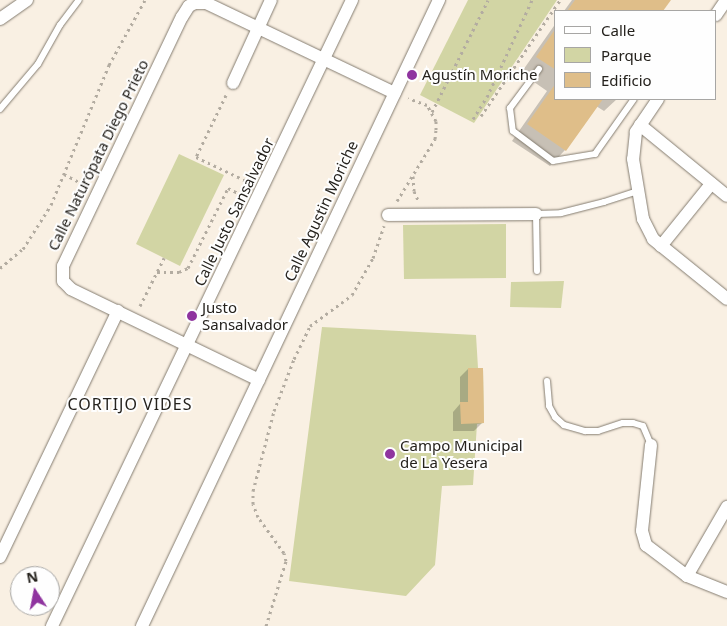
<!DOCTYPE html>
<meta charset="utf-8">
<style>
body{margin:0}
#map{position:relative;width:727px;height:626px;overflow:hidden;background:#f9f0e3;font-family:"Noto Sans",sans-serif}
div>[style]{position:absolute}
.green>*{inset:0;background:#d2d5a4}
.shadow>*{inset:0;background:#0003}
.building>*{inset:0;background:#dfbe89}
.path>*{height:3px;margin-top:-1.5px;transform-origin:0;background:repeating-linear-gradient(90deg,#b3aca1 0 2.5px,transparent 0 6.5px)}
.roads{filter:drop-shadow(0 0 1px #847c70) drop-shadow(0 0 1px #847c70)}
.lane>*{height:6px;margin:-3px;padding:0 3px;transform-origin:3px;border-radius:3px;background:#fff}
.street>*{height:12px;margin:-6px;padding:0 6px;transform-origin:6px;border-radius:6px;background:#fff}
.dots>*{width:14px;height:14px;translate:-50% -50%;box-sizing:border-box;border:2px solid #fefefe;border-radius:50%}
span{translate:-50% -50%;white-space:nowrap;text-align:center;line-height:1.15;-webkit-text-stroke:4px #fefefe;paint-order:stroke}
.poi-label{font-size:15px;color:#25221d}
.left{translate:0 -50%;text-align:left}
.street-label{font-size:15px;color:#25221d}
.neighbourhood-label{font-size:16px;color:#25221d;letter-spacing:1px}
.legend{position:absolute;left:554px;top:10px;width:162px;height:90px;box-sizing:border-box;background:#fefefe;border:1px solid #a7a6a4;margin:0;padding:6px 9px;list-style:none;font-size:15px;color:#25221d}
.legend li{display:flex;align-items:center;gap:10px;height:25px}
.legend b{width:25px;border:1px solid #a7a6a4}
.north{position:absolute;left:10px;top:566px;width:50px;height:50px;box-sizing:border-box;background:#fefefe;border:1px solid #a7a6a4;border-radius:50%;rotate:349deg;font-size:14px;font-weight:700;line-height:20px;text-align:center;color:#25221d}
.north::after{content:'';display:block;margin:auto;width:18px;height:22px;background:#8f349f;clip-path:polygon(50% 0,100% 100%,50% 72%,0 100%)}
</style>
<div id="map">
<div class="green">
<i style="clip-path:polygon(468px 0,557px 0,474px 123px,420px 95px)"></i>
<i style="clip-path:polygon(179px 154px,224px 175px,180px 266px,136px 244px)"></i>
<i style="clip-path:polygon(506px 224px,506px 278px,404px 279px,403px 225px)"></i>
<i style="clip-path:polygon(564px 281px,561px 308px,510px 307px,511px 282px)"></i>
<i style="clip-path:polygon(322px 327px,476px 335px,478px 368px,483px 368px,484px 423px,477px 424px,473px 485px,442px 486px,435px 565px,406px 596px,289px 581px)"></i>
</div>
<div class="shadow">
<i style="clip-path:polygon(572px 0,668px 0,669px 1px,661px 11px,564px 11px)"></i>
<i style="clip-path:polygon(556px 23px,556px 99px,617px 99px,604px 111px,596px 106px,565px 150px,550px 166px,512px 141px,547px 91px,521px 73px)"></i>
<i style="clip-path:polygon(468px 369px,482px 423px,474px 431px,453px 431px,453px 412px,460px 404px,460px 377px)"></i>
</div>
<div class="building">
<i style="clip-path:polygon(575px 0,671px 0,663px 11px,567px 11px)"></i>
<i style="clip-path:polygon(556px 28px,556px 70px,536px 57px)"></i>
<i style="clip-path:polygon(556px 83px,556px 99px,603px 99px,566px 151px,527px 124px)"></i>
<i style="clip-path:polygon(468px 368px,483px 368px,484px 423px,461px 424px,460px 402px,468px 402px)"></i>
</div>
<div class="path">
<i style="left:226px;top:95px;width:69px;rotate:115.8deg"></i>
<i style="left:196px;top:157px;width:61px;rotate:25.3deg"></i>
<i style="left:432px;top:112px;width:125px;rotate:-63.4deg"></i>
<i style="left:481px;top:116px;width:140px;rotate:-55.7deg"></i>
<i style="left:473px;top:119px;width:26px;rotate:-58deg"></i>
<i style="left:487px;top:97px;width:107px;rotate:-65.1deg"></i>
<i style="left:64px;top:174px;width:26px;rotate:28deg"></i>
<i style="left:413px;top:176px;width:15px;rotate:86deg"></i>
<i style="left:414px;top:191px;width:12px;rotate:66deg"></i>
<i style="left:397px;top:201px;width:73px;rotate:-58.5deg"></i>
<i style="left:435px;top:139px;width:9px;rotate:-84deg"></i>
<i style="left:436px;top:130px;width:9px;rotate:-90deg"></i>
<i style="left:436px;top:121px;width:18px;rotate:-119deg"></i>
<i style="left:427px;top:105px;width:20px;rotate:-160deg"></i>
<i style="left:0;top:268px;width:30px;rotate:-40deg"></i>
<i style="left:23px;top:249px;width:52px;rotate:-57.5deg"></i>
<i style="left:51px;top:205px;width:152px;rotate:-67.5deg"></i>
<i style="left:109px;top:65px;width:74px;rotate:-61deg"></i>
<i style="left:157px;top:272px;width:22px"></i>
<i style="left:179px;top:272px;width:10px;rotate:-24deg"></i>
<i style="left:188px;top:268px;width:89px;rotate:-63.4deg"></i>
<i style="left:228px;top:188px;width:18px;rotate:27deg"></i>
<i style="left:140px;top:306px;width:54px;rotate:-63.4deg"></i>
<i style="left:266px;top:626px;width:68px;rotate:-72.9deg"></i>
<i style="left:286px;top:561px;width:8px;rotate:-104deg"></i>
<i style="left:284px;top:553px;width:44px;rotate:-125.8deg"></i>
<i style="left:258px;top:517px;width:14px;rotate:-111deg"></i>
<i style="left:253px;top:504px;width:13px;rotate:-90deg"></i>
<i style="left:253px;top:491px;width:83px;rotate:-75.3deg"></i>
<i style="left:274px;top:411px;width:56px;rotate:-69deg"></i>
<i style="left:294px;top:359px;width:37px;rotate:-64deg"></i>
<i style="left:310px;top:326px;width:52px;rotate:-36.4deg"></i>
<i style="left:352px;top:295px;width:43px;rotate:-60.4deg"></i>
<i style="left:373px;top:258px;width:34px;rotate:-71deg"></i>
</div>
<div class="roads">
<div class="lane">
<i style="left:539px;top:69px;width:49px;rotate:126.6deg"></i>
<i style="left:510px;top:108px;width:23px;rotate:83deg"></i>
<i style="left:513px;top:131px;width:50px;rotate:36.9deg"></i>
<i style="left:553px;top:161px;width:43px;rotate:-9.5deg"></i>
<i style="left:595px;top:154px;width:67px;rotate:-54.7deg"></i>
<i style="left:0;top:109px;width:59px;rotate:-49.8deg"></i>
<i style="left:38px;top:64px;width:45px;rotate:-60.6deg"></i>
<i style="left:60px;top:25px;width:31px;rotate:-53deg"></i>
<i style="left:537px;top:271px;width:57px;rotate:-91deg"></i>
<i style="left:536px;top:214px;width:25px;rotate:-2deg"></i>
<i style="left:561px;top:213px;width:44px;rotate:-14.3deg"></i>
<i style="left:604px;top:202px;width:36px;rotate:-18deg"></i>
<i style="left:547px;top:381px;width:25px;rotate:85deg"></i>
<i style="left:549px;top:406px;width:13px;rotate:61deg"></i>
<i style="left:555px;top:417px;width:12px;rotate:42deg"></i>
<i style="left:564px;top:425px;width:22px;rotate:16deg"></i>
<i style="left:585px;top:431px;width:13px"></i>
<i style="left:598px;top:431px;width:26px;rotate:-18deg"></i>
<i style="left:623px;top:423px;width:10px"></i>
<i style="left:633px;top:423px;width:10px;rotate:17deg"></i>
<i style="left:643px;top:426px;width:21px;rotate:67deg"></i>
</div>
<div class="street">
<i style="left:716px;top:15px;width:18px;rotate:-56deg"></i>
<i style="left:0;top:19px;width:33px;rotate:-35deg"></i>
<i style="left:233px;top:83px;width:91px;rotate:-65.4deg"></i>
<i style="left:658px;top:99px;width:40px;rotate:124deg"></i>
<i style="left:636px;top:132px;width:27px;rotate:96deg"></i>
<i style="left:633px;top:159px;width:61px;rotate:80.5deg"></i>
<i style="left:643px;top:219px;width:22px;rotate:63deg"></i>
<i style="left:653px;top:239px;width:95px;rotate:39deg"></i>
<i style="left:640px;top:125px;width:112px;rotate:39.2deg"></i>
<i style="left:388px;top:215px;width:148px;rotate:-0.4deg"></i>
<i style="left:661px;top:246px;width:80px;rotate:-51.1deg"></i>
<i style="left:259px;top:380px;width:209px;rotate:-154.2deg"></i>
<i style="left:71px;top:289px;width:11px;rotate:-135deg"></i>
<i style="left:63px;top:281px;width:15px;rotate:-90deg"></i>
<i style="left:63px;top:266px;width:276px;rotate:-64.5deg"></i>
<i style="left:182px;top:17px;width:13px;rotate:-58deg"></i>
<i style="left:189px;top:6px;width:7px;rotate:-27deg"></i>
<i style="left:195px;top:3px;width:11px"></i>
<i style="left:206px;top:3px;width:209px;rotate:25.5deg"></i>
<i style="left:651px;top:445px;width:86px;rotate:96deg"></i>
<i style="left:642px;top:531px;width:15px;rotate:74deg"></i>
<i style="left:646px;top:545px;width:51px;rotate:37.1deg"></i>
<i style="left:687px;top:576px;width:43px;rotate:21.8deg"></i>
<i style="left:0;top:557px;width:273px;rotate:-64.4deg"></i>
<i style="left:687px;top:576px;width:80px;rotate:-59.9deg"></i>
<i style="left:52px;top:626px;width:694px;rotate:-64.39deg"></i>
<i style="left:142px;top:626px;width:693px;rotate:-64.62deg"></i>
</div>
</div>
<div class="dots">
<i style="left:412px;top:75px;background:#8f349f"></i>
<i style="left:192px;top:316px;background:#8f349f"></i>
<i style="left:390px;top:454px;background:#8f349f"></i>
</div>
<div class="poi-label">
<span class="left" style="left:422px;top:75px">Agustín Moriche</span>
<span class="left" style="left:202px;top:316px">Justo<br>Sansalvador</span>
<span class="left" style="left:400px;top:454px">Campo Municipal<br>de La Yesera</span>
</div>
<div class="street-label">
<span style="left:98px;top:155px;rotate:-64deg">Calle Naturópata Diego Prieto</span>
<span style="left:321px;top:211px;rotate:-65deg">Calle Agustin Moriche</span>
<span style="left:234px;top:212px;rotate:-64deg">Calle Justo Sansalvador</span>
</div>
<div class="neighbourhood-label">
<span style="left:130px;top:404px">CORTIJO VIDES</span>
</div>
<ul class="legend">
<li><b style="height:6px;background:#fff"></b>Calle</li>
<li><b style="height:14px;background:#d2d5a4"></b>Parque</li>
<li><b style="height:14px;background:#dfbe89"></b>Edificio</li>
</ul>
<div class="north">N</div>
</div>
